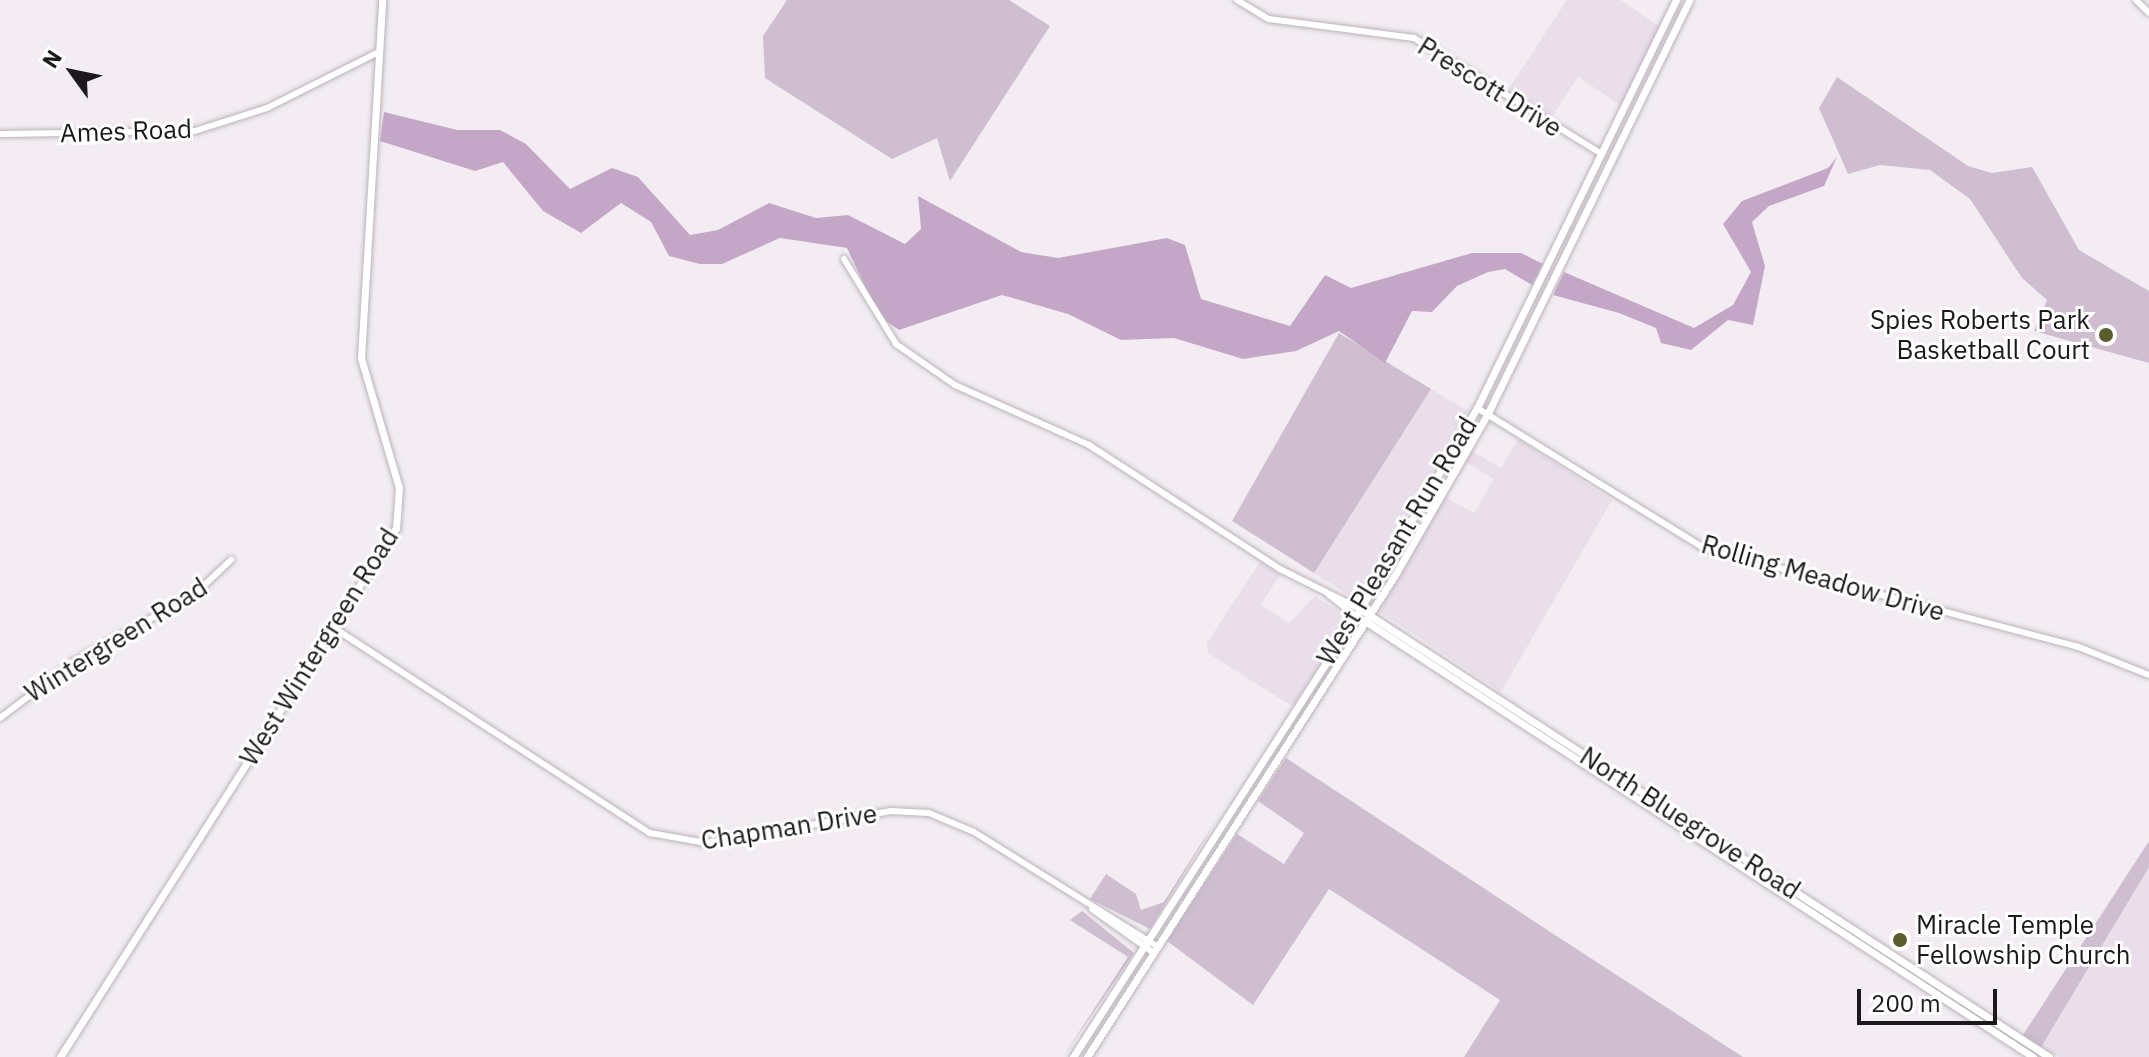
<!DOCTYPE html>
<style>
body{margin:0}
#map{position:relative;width:2149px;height:1057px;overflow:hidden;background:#f3edf3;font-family:"IBM Plex Sans",sans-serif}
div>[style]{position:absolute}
.built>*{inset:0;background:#eadeea}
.green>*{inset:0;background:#cfbdd0}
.forest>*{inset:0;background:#c4a7c7}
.roads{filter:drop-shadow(0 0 2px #bab4ba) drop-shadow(0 0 2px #bab4ba)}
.tertiary>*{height:6px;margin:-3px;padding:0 3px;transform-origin:3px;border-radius:3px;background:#fff}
.secondary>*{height:7px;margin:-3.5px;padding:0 3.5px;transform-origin:3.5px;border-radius:3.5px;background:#fff}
.dots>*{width:22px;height:22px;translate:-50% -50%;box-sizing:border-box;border:4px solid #fff;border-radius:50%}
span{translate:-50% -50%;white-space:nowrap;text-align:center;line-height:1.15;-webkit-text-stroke:6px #fff;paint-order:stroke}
.street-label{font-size:26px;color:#1b191b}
.poi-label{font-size:26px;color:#1b191b}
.right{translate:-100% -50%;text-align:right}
.left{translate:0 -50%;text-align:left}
.north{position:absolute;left:32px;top:32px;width:80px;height:80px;-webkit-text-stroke:6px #fff;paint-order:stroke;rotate:303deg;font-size:22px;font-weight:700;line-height:32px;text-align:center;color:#1b191b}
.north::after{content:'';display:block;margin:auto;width:28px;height:36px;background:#1b191b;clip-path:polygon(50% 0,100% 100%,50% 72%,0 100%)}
.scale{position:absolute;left:1857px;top:989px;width:140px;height:36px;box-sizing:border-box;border:4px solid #1b191b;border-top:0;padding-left:10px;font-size:24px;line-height:28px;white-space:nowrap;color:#1b191b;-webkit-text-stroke:6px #fff;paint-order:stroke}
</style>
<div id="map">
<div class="built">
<i style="clip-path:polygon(1567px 0,1621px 0,1660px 27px,1622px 106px,1578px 77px,1548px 123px,1505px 94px)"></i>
<i style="clip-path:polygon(1431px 389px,1468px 411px,1357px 600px,1314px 573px)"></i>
<i style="clip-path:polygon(1518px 439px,1612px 500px,1501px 692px,1379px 611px,1445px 497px,1474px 513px,1494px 479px,1466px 462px,1472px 451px,1501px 468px)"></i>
<i style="clip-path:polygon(1260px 562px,1280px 574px,1261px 605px,1289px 623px,1315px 596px,1349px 618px,1293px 707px,1208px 653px,1207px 643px)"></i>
<i style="clip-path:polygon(2149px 856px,2149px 1057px,2059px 1057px,2030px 1039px)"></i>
</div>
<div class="green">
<i style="clip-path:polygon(787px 0,1009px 0,1050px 26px,950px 181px,937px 138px,892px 159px,765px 78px,763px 36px)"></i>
<i style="clip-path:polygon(1837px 77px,1968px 166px,1992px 173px,2032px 167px,2079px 250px,2149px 291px,2149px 363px,2034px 331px,2047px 300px,2022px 278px,1970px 199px,1930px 170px,1880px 165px,1848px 174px,1819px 108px)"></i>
<i style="clip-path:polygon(1339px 333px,1431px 389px,1314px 573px,1232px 521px)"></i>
<i style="clip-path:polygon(1286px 758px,1535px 922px,1743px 1057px,1464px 1057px,1500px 1000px,1329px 889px,1253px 1005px,1167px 941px,1237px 834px,1284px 864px,1304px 833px,1258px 801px)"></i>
<i style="clip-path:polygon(1217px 819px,1150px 929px,1090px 899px,1106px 874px,1136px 894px,1141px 910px,1164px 902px)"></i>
<i style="clip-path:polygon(2149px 841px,2149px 867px,2041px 1047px,2023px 1035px)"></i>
<i style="clip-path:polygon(1082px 911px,1134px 953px,1063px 1057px,1128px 957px,1070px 920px)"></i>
</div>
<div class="forest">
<i style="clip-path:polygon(384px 112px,457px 130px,500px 130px,526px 144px,570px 189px,612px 168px,638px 177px,690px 235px,718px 230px,769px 203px,816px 218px,848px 215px,905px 244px,921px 229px,918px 196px,1021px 252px,1058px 258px,1167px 238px,1185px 245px,1201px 299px,1290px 326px,1325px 275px,1351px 288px,1472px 253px,1521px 253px,1543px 264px,1532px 285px,1505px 269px,1488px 272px,1457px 286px,1432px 312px,1412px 311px,1385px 363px,1339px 331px,1296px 351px,1243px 359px,1174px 338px,1121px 340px,1068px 314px,1002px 295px,899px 330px,879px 316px,847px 248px,780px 238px,722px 264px,700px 264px,669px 256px,651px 222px,621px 203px,581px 233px,543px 211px,503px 162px,475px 171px,380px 141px)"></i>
<i style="clip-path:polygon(1837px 157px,1824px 186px,1769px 206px,1752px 222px,1765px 266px,1753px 325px,1728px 320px,1691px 350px,1661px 343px,1656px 328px,1619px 313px,1553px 295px,1564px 272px,1694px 328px,1733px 305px,1751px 272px,1723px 224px,1742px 201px,1828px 168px)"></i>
</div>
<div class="roads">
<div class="tertiary">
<i style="left:1237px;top:0;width:37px;rotate:31deg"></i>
<i style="left:1269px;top:19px;width:146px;rotate:7.5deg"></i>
<i style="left:1414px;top:38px;width:221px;rotate:31.7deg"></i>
<i style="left:2136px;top:0;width:18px;rotate:45deg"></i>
<i style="left:0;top:134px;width:195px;rotate:-0.9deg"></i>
<i style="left:195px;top:131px;width:76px;rotate:-17.7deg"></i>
<i style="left:267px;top:108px;width:125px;rotate:-26.6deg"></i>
<i style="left:844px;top:259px;width:100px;rotate:58.5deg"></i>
<i style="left:896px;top:344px;width:72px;rotate:34.8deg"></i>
<i style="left:955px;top:385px;width:147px;rotate:24.1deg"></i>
<i style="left:1089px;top:445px;width:228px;rotate:33deg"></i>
<i style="left:1280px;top:569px;width:89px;rotate:26.6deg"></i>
<i style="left:1477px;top:408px;width:267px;rotate:31.7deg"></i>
<i style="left:1704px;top:548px;width:385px;rotate:14.8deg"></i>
<i style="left:2076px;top:646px;width:79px;rotate:21.7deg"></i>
<i style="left:1329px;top:595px;width:34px;rotate:38deg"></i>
<i style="left:334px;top:628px;width:377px;rotate:33deg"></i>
<i style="left:650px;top:833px;width:57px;rotate:10.1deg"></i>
<i style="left:706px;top:843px;width:188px;rotate:-9.8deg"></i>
<i style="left:891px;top:811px;width:38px;rotate:3deg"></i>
<i style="left:929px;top:813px;width:49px;rotate:22.9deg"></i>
<i style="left:974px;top:832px;width:217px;rotate:32deg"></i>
<i style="left:0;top:718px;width:94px;rotate:-37.2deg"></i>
<i style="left:75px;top:661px;width:137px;rotate:-29.2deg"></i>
<i style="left:195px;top:594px;width:50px;rotate:-43.4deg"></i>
<i style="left:1092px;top:909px;width:76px;rotate:35.4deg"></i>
</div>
<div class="secondary">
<i style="left:1360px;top:609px;width:822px;rotate:33.03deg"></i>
<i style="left:1365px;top:621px;width:798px;rotate:33.13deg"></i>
<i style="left:60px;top:1057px;width:627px;rotate:-57.58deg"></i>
<i style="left:396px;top:528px;width:40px;rotate:-85.7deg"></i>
<i style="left:399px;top:488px;width:135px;rotate:-106.3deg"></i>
<i style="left:361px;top:358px;width:359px;rotate:-86.6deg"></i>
<i style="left:1073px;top:1057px;width:528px;rotate:-57.3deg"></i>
<i style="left:1358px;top:613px;width:237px;rotate:-59.9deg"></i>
<i style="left:1477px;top:408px;width:454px;rotate:-64deg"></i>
<i style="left:1087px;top:1057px;width:572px;rotate:-57.42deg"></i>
<i style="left:1395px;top:575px;width:187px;rotate:-60.1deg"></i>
<i style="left:1488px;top:413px;width:459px;rotate:-64deg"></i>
</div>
</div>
<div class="dots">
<i style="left:2106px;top:335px;background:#585d2b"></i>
<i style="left:1900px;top:940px;background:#585d2b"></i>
</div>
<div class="street-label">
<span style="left:1490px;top:87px;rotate:32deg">Prescott Drive</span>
<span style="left:126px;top:131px;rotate:-2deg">Ames Road</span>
<span style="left:1397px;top:541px;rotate:-59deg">West Pleasant Run Road</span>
<span style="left:1823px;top:578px;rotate:16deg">Rolling Meadow Drive</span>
<span style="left:116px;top:640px;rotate:-32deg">Wintergreen Road</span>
<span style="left:319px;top:647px;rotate:-58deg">West Wintergreen Road</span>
<span style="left:1690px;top:823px;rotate:33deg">North Bluegrove Road</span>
<span style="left:789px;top:827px;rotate:-9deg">Chapman Drive</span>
</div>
<div class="poi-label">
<span class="right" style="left:2090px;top:335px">Spies Roberts Park<br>Basketball Court</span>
<span class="left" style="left:1916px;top:940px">Miracle Temple<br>Fellowship Church</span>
</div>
<div class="north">N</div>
<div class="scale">200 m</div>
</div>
